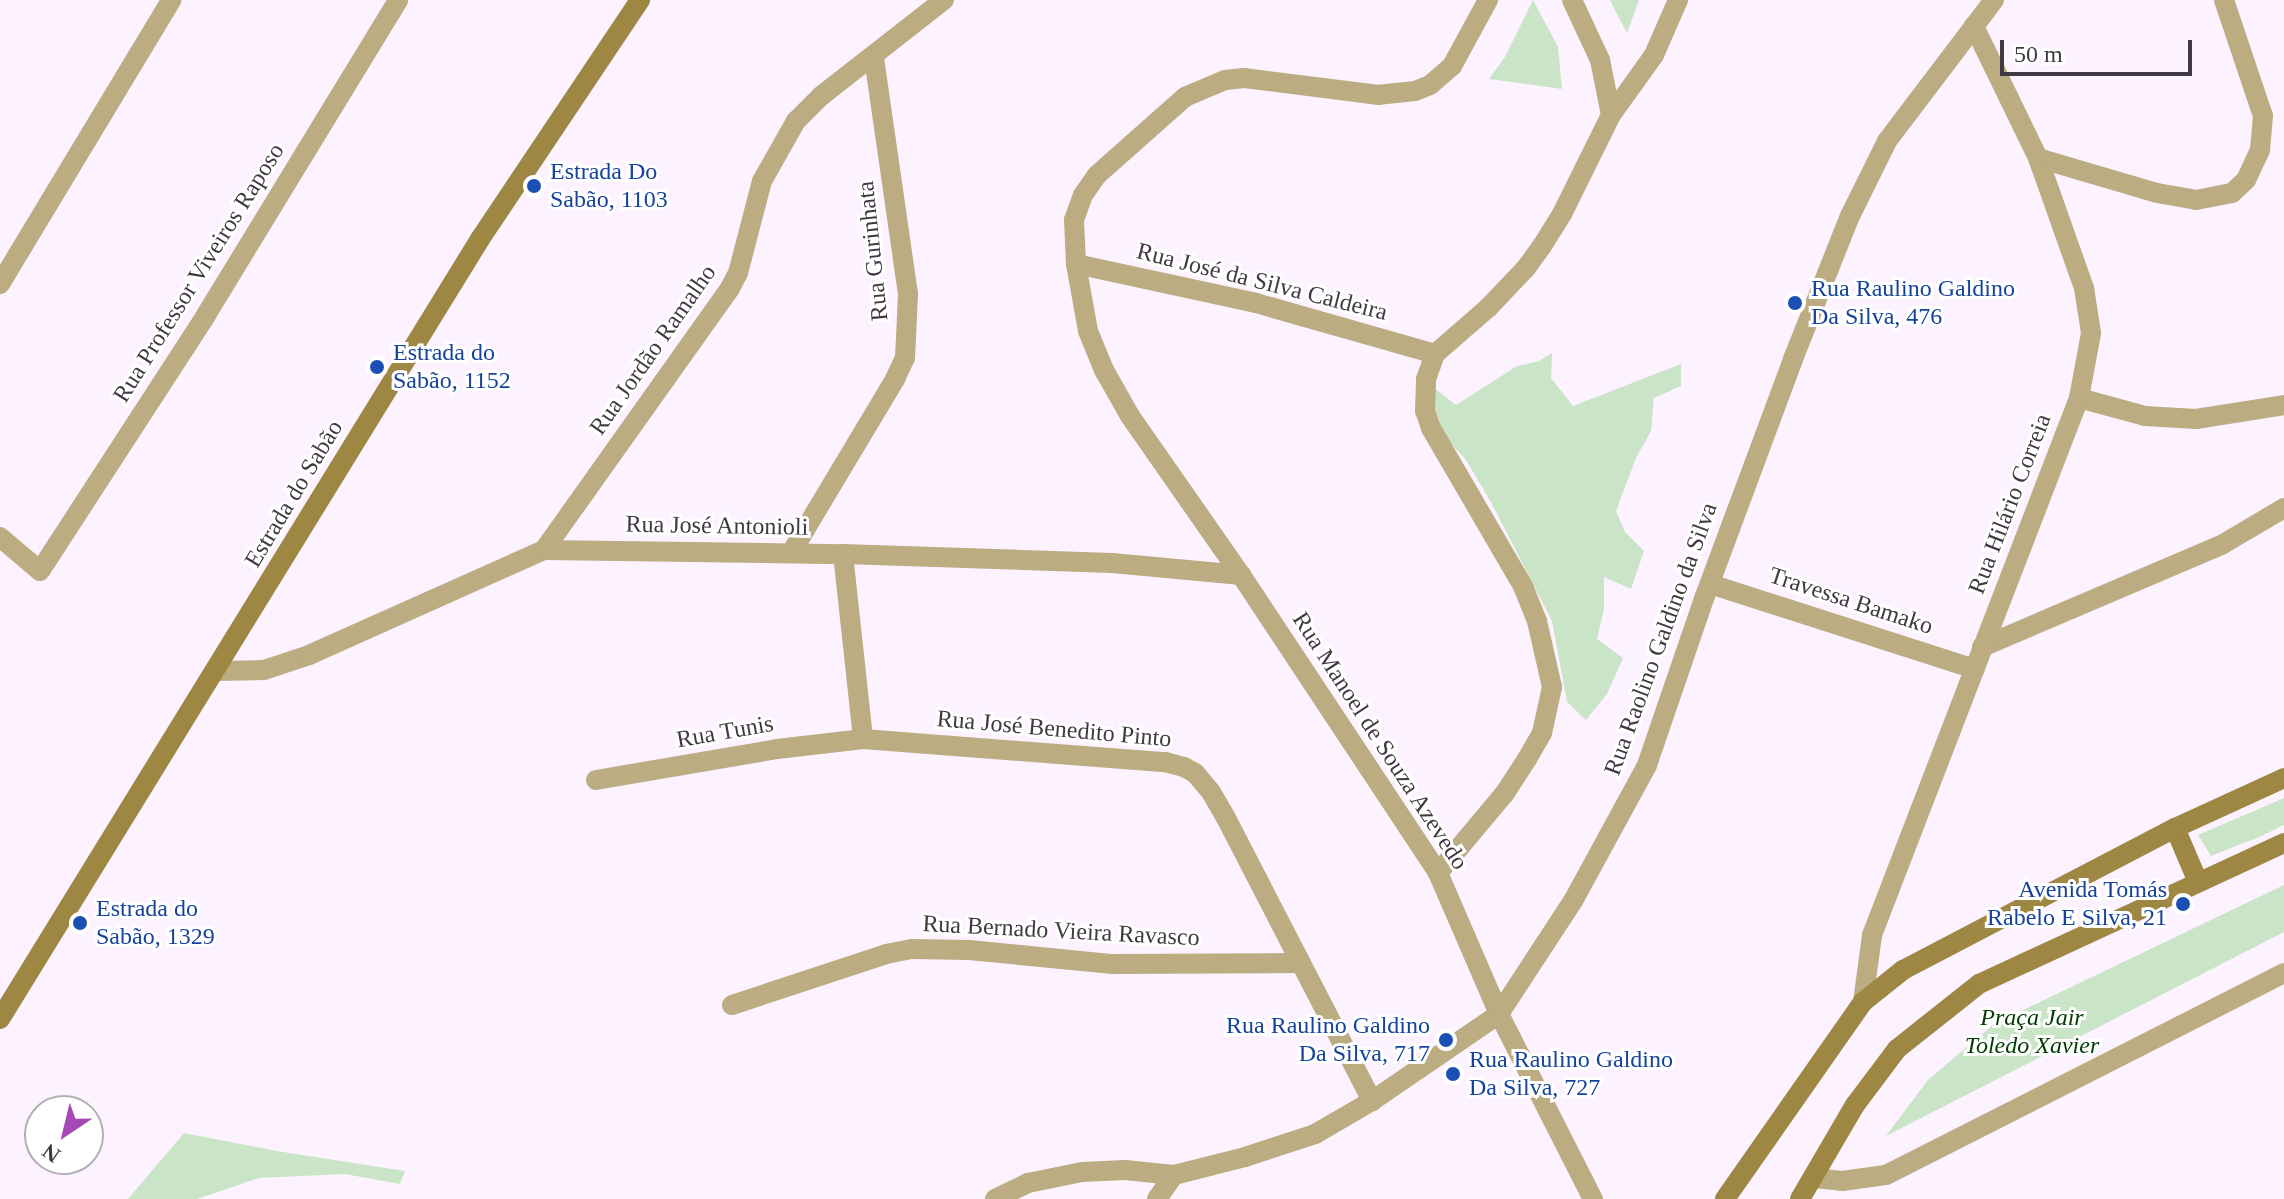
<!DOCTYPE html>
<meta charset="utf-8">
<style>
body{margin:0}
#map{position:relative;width:2284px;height:1199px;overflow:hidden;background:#fdf2ff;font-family:"Times New Roman",serif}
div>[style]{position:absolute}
.green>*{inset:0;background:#cae4c7}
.street>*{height:20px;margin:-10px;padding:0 10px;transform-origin:10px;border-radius:10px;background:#bbac81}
.secondary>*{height:20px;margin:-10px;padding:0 10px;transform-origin:10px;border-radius:10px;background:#9e8743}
.dots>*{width:22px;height:22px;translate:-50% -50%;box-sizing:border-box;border:4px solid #fff;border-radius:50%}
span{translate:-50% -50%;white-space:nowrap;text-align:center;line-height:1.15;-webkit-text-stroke:6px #fff;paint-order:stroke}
.transit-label{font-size:24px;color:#164399}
.left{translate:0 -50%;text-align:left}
.right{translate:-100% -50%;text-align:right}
.street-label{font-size:24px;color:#413942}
.park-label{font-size:24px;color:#013b00;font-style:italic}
.north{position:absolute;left:24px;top:1095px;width:80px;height:80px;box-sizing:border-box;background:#fff;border:2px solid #b3b0b3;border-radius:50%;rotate:215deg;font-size:22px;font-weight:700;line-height:32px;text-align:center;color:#413942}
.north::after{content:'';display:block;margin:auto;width:28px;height:36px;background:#a549b4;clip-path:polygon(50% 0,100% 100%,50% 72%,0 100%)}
.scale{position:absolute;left:2000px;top:40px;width:192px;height:36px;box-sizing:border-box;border:4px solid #413942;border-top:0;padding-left:10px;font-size:24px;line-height:28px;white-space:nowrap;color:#413942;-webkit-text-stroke:6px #fff;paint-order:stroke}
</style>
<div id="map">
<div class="green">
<i style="clip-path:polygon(1533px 0,1558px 47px,1562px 89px,1489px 79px,1505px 57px)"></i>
<i style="clip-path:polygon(1610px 0,1639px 0,1627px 33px,1617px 14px)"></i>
<i style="clip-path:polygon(1552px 353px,1551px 378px,1573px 406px,1681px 364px,1681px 386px,1654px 398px,1651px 431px,1636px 458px,1616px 511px,1625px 532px,1644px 551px,1631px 589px,1604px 577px,1604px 609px,1597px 639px,1623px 658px,1607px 694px,1586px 720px,1567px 702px,1552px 621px,1492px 504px,1466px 460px,1446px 438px,1435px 408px,1433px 387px,1456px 405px,1517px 366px,1539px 361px)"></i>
<i style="clip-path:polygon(2284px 798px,2284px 825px,2259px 837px,2211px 856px,2198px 835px)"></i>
<i style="clip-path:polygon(2284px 885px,2284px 932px,1886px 1136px,1928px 1080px,1994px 1024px)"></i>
<i style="clip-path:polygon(184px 1133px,277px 1151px,405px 1171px,400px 1184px,345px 1174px,259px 1178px,197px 1199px,128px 1199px)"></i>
</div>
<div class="street">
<i style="left:1488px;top:0;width:75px;rotate:118.6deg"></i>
<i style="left:1452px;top:66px;width:29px;rotate:139deg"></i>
<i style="left:1430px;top:85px;width:16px;rotate:158deg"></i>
<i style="left:1415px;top:91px;width:36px;rotate:174deg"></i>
<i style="left:1379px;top:95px;width:136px;rotate:-172.8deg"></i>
<i style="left:1244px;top:78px;width:19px;rotate:174deg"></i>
<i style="left:1225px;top:80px;width:43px;rotate:157deg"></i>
<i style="left:1185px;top:97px;width:118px;rotate:138.4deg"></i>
<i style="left:1097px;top:175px;width:24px;rotate:125deg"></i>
<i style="left:1083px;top:195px;width:27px;rotate:110deg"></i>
<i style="left:1074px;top:220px;width:44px;rotate:87.4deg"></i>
<i style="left:1076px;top:264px;width:68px;rotate:79.8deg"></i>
<i style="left:1088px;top:331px;width:42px;rotate:67.7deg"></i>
<i style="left:1104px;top:370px;width:53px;rotate:60.5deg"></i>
<i style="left:1130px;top:416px;width:194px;rotate:55.1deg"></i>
<i style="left:1241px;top:575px;width:357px;rotate:56.5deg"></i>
<i style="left:1438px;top:873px;width:154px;rotate:66.6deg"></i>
<i style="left:1499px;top:1014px;width:208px;rotate:63.1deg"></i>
<i style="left:1611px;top:115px;width:74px;rotate:-54.4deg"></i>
<i style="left:1654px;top:55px;width:60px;rotate:-66.4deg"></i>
<i style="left:2038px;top:158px;width:124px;rotate:16.4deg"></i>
<i style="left:2157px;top:193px;width:40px;rotate:10deg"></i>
<i style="left:2196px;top:200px;width:37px;rotate:-11deg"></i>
<i style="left:2232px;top:193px;width:19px;rotate:-43deg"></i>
<i style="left:2246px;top:180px;width:33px;rotate:-65deg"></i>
<i style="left:2260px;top:150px;width:34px;rotate:-85deg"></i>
<i style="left:2263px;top:116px;width:122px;rotate:-108.6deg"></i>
<i style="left:1076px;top:264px;width:184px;rotate:12.2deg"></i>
<i style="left:1256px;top:303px;width:186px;rotate:15.9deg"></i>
<i style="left:0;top:284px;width:332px;rotate:-58.9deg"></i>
<i style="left:2079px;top:398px;width:68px;rotate:15.3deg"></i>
<i style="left:2145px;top:416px;width:51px;rotate:3.4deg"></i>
<i style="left:2196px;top:419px;width:89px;rotate:-9deg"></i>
<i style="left:0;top:537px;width:52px;rotate:40.4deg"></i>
<i style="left:40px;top:571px;width:305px;rotate:-57deg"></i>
<i style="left:206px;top:315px;width:369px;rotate:-58.6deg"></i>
<i style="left:544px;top:550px;width:321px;rotate:-54.6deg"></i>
<i style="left:730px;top:288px;width:17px;rotate:-62deg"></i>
<i style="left:738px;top:273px;width:95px;rotate:-75.4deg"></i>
<i style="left:762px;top:181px;width:69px;rotate:-60.5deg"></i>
<i style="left:796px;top:121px;width:35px;rotate:-45deg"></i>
<i style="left:821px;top:96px;width:156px;rotate:-38deg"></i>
<i style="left:791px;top:553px;width:203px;rotate:-59.1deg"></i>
<i style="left:895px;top:379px;width:23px;rotate:-65deg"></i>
<i style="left:905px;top:358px;width:64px;rotate:-87.3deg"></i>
<i style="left:908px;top:294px;width:239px;rotate:-98.2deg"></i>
<i style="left:843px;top:554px;width:186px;rotate:83.8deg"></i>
<i style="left:1710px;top:584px;width:278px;rotate:17.8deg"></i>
<i style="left:1982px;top:647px;width:262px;rotate:-23.1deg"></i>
<i style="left:2223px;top:544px;width:71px;rotate:-30.5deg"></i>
<i style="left:216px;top:671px;width:48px;rotate:-1.2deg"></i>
<i style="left:264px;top:670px;width:47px;rotate:-18.4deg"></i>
<i style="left:309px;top:655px;width:257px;rotate:-24.1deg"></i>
<i style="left:544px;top:550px;width:299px;rotate:0.8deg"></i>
<i style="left:843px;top:554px;width:269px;rotate:1.9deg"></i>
<i style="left:1112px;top:563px;width:130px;rotate:5.3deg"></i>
<i style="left:596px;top:780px;width:184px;rotate:-9.7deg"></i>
<i style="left:777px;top:749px;width:87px;rotate:-6.6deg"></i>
<i style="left:863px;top:739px;width:303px;rotate:4.4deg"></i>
<i style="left:1165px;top:762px;width:20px;rotate:15deg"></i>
<i style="left:1184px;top:767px;width:13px;rotate:29deg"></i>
<i style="left:1195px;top:773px;width:25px;rotate:50deg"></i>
<i style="left:1211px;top:792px;width:28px;rotate:60deg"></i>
<i style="left:1225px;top:816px;width:321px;rotate:62.7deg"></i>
<i style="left:1438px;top:873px;width:104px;rotate:-50.1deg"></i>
<i style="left:1505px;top:793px;width:40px;rotate:-57.1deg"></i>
<i style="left:1527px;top:759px;width:30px;rotate:-60deg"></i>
<i style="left:1542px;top:733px;width:47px;rotate:-77.7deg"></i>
<i style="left:1552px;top:687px;width:68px;rotate:-102.8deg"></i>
<i style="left:1537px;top:621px;width:35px;rotate:-112deg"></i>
<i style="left:1524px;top:588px;width:185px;rotate:-120.2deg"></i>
<i style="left:1431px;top:428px;width:18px;rotate:-109deg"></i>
<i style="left:1425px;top:411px;width:32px;rotate:-88deg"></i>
<i style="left:1426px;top:379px;width:27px;rotate:-70deg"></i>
<i style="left:1435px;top:354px;width:70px;rotate:-41deg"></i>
<i style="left:1488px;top:308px;width:55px;rotate:-46.5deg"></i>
<i style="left:1526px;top:268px;width:27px;rotate:-54deg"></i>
<i style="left:1542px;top:246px;width:38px;rotate:-58deg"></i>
<i style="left:1562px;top:214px;width:110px;rotate:-63.7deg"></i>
<i style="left:1611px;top:115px;width:56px;rotate:-101.3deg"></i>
<i style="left:1600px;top:60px;width:66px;rotate:-115deg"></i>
<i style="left:1863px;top:1002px;width:68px;rotate:-82.3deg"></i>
<i style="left:1872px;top:935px;width:576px;rotate:-68.92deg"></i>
<i style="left:2079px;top:398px;width:66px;rotate:-79.5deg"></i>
<i style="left:2091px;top:333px;width:46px;rotate:-98.8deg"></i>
<i style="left:2084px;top:288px;width:138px;rotate:-109.5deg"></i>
<i style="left:2038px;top:158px;width:147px;rotate:-115.9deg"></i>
<i style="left:732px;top:1005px;width:162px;rotate:-18.3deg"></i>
<i style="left:886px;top:954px;width:26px;rotate:-11deg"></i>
<i style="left:912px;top:949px;width:57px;rotate:1deg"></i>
<i style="left:969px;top:950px;width:145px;rotate:5.6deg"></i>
<i style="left:1113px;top:964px;width:187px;rotate:-0.3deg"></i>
<i style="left:1814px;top:1178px;width:28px;rotate:6deg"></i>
<i style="left:1842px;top:1181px;width:44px;rotate:-7.8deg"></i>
<i style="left:1886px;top:1175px;width:446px;rotate:-26.9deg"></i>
<i style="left:995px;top:1199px;width:37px;rotate:-26deg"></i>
<i style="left:1028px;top:1183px;width:55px;rotate:-11.5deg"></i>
<i style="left:1082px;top:1172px;width:43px;rotate:-2.7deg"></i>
<i style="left:1125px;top:1170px;width:49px;rotate:5.8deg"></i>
<i style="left:1174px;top:1175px;width:73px;rotate:-14.2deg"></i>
<i style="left:1245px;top:1157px;width:74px;rotate:-18.2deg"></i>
<i style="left:1315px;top:1134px;width:66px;rotate:-30.1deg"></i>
<i style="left:1372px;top:1101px;width:154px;rotate:-34.4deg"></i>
<i style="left:1499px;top:1014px;width:135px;rotate:-56.8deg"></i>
<i style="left:1573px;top:901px;width:155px;rotate:-61.4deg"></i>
<i style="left:1647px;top:765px;width:179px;rotate:-71.1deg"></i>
<i style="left:1705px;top:596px;width:253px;rotate:-69.6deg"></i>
<i style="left:1793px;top:359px;width:154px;rotate:-68.3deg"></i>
<i style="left:1850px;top:216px;width:84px;rotate:-63.7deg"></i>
<i style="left:1887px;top:141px;width:177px;rotate:-52.8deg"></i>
<i style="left:1157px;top:1199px;width:29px;rotate:-55deg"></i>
</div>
<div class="secondary">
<i style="left:2175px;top:828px;width:59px;rotate:66.9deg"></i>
<i style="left:0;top:1019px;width:916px;rotate:-58.39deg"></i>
<i style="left:480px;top:239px;width:288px;rotate:-56.2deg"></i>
<i style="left:1725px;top:1199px;width:241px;rotate:-55deg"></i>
<i style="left:1863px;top:1002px;width:51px;rotate:-38.7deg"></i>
<i style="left:1903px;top:970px;width:307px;rotate:-27.6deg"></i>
<i style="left:2175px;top:828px;width:120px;rotate:-24.6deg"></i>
<i style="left:1800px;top:1199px;width:109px;rotate:-59.7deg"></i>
<i style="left:1855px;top:1105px;width:70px;rotate:-53.1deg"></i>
<i style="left:1897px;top:1049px;width:105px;rotate:-38.4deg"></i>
<i style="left:1979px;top:984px;width:336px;rotate:-24.8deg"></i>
</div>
<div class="dots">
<i style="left:534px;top:186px;background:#1a4fb4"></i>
<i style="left:1795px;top:303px;background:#1a4fb4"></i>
<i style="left:377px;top:367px;background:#1a4fb4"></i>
<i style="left:2183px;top:904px;background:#1a4fb4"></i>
<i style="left:80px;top:923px;background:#1a4fb4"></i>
<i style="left:1446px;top:1040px;background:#1a4fb4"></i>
<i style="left:1453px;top:1074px;background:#1a4fb4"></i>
</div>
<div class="transit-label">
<span class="left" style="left:550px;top:186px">Estrada Do<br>Sabão, 1103</span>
<span class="left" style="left:1811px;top:303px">Rua Raulino Galdino<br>Da Silva, 476</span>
<span class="left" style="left:393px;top:367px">Estrada do<br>Sabão, 1152</span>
<span class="right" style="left:2167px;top:904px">Avenida Tomás<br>Rabelo E Silva, 21</span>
<span class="left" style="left:96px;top:923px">Estrada do<br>Sabão, 1329</span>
<span class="right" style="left:1430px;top:1040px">Rua Raulino Galdino<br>Da Silva, 717</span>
<span class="left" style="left:1469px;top:1074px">Rua Raulino Galdino<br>Da Silva, 727</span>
</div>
<div class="street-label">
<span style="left:873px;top:251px;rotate:-96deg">Rua Gurinhata</span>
<span style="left:199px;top:273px;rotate:-58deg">Rua Professor Viveiros Raposo</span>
<span style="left:1262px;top:282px;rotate:14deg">Rua José da Silva Caldeira</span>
<span style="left:653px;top:350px;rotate:-55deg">Rua Jordão Ramalho</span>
<span style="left:294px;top:494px;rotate:-59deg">Estrada do Sabão</span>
<span style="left:2010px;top:504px;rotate:-69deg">Rua Hilário Correia</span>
<span style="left:717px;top:526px;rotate:1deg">Rua José Antonioli</span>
<span style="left:1851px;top:601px;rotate:18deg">Travessa Bamako</span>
<span style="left:1661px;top:639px;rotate:-70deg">Rua Raolino Galdino da Silva</span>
<span style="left:1054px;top:729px;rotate:5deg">Rua José Benedito Pinto</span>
<span style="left:725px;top:732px;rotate:-10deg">Rua Tunis</span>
<span style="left:1380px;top:741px;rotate:57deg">Rua Manoel de Souza Azevedo</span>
<span style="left:1061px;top:931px;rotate:3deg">Rua Bernado Vieira Ravasco</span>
</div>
<div class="park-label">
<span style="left:2032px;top:1032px">Praça Jair<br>Toledo Xavier</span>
</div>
<div class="north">N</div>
<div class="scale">50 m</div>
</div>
